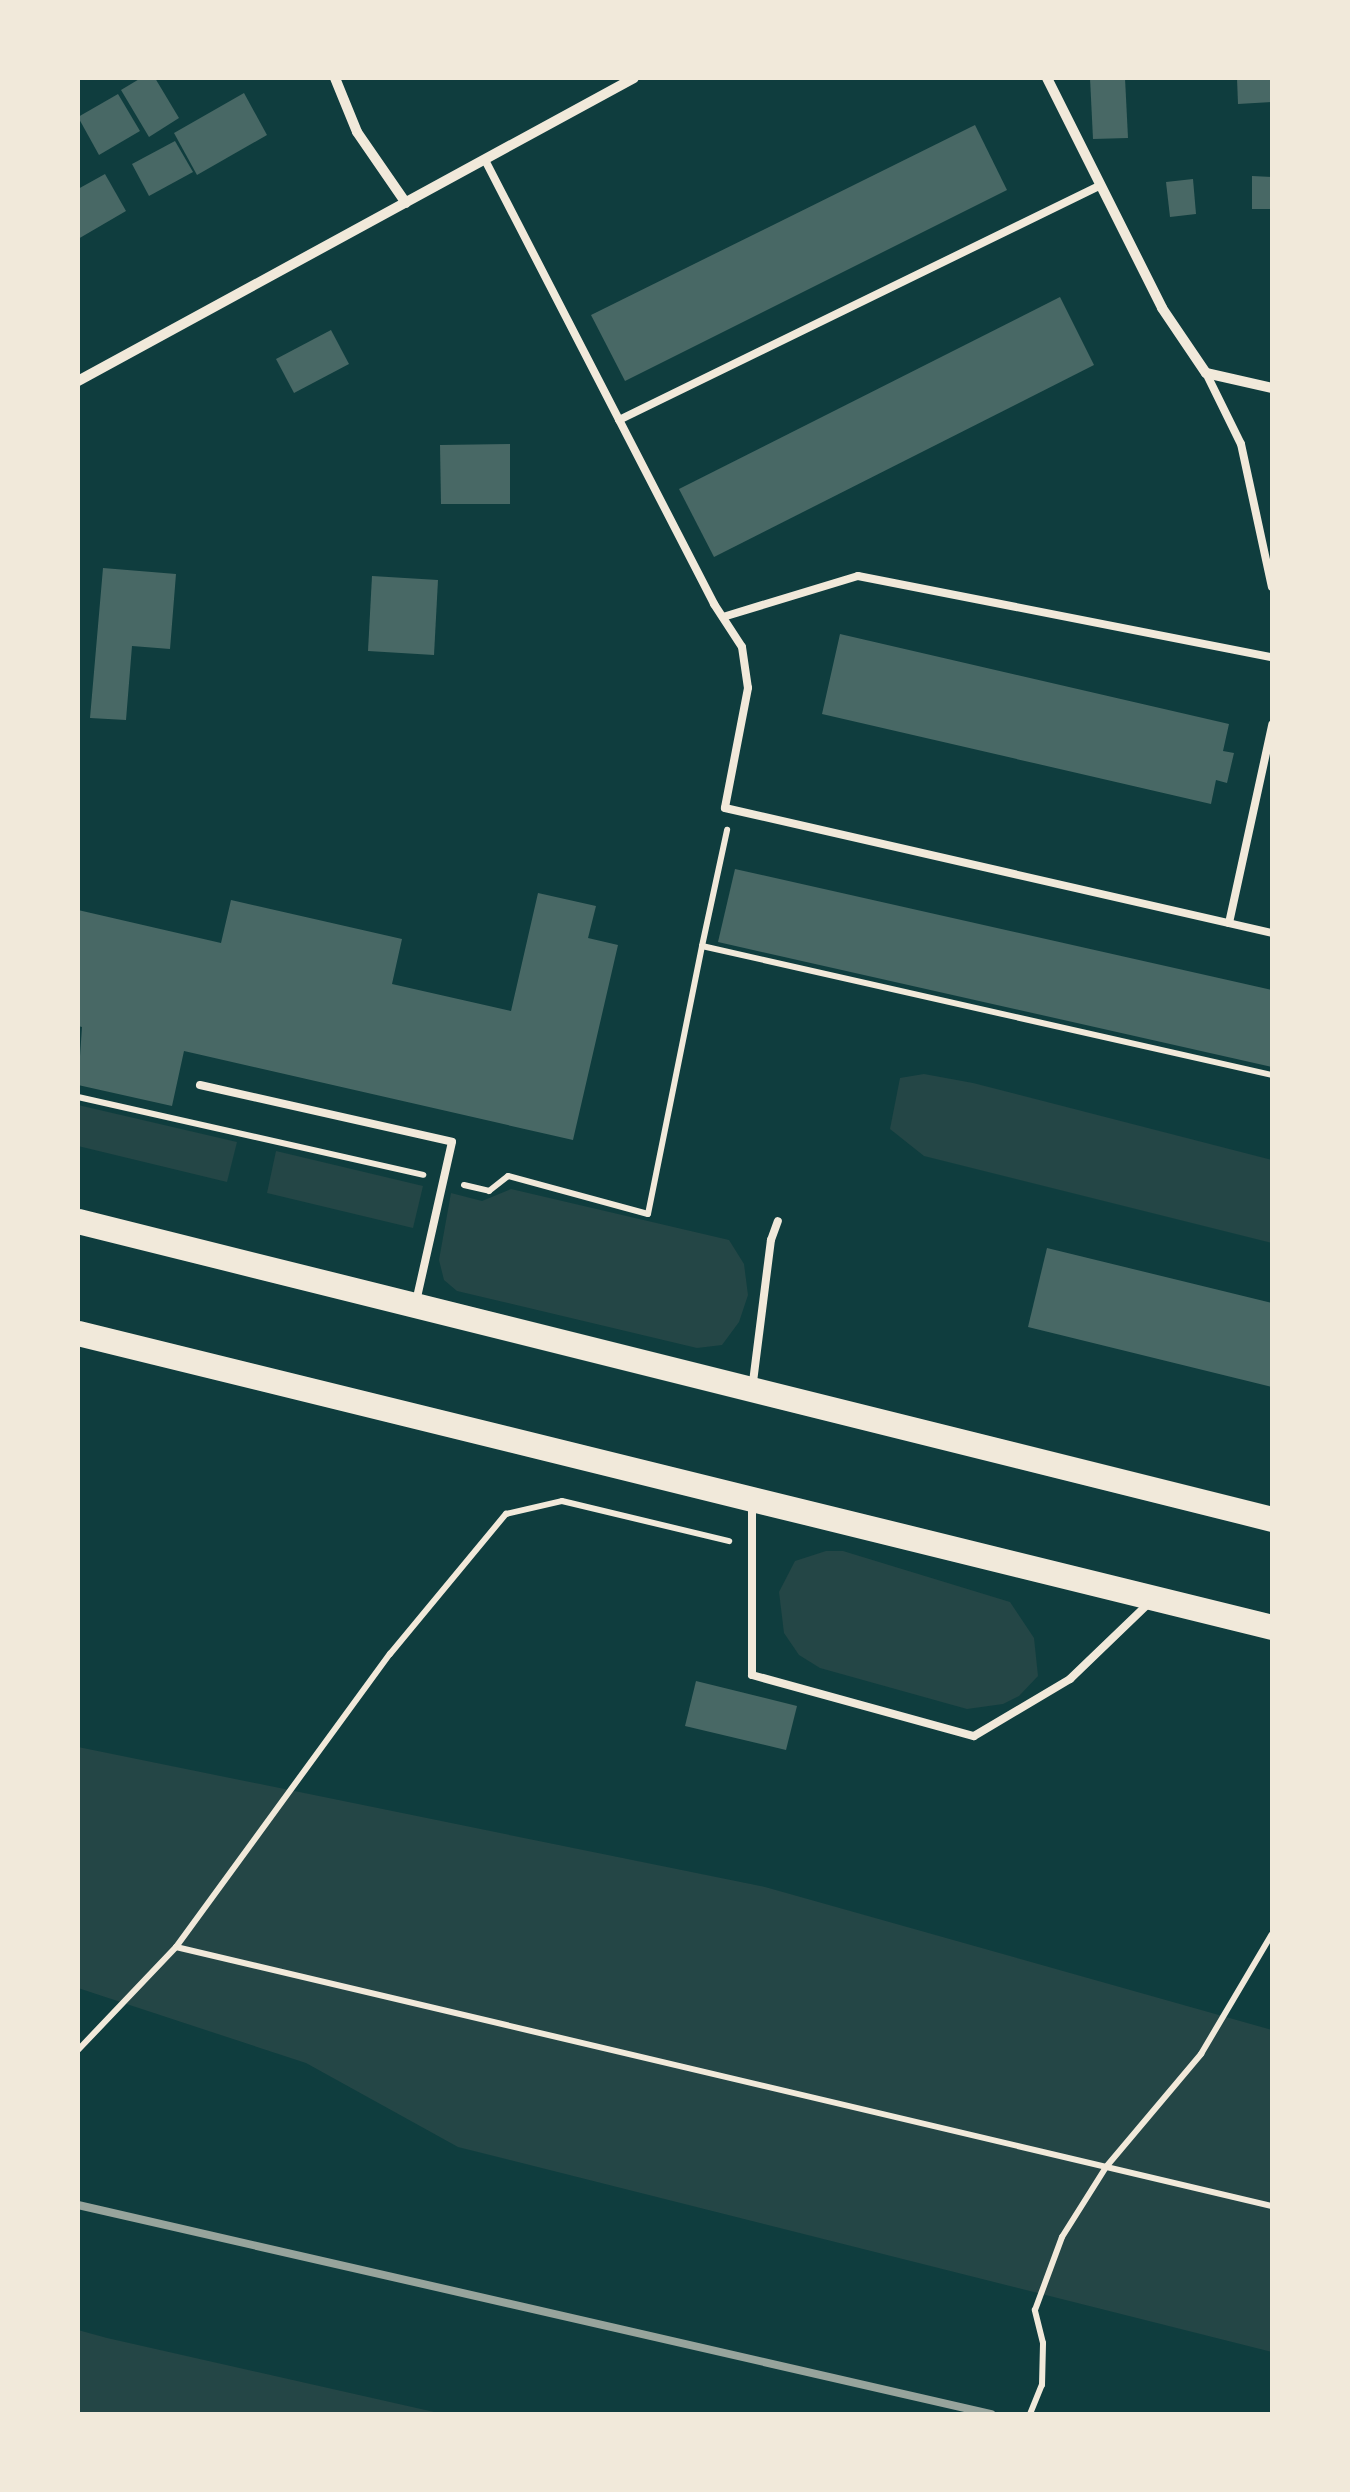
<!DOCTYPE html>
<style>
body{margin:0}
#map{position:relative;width:1350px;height:2492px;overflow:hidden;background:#0f3d3e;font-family:Overpass,sans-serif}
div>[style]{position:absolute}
.green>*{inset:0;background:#244646}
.building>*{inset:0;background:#486865}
.path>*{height:6px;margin:-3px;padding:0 3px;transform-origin:3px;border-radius:3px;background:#f1e9da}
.service>*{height:8px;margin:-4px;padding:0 4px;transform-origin:4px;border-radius:4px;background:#f1e9da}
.minor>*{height:10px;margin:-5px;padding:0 5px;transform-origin:5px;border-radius:5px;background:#f1e9da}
.primary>*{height:25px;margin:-12.5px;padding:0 12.5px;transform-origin:12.5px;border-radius:12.5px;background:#f1e9da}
.rail>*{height:8px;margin:-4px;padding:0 4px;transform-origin:4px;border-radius:4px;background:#97a49c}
span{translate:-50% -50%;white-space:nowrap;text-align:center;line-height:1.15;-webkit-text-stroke:9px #f1e9da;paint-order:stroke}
.frame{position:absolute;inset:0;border:80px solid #f1e9da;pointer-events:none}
</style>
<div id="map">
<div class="green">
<i style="clip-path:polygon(924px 1074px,973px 1083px,1272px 1160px,1272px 1243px,924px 1156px,890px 1129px,900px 1078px)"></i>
<i style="clip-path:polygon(78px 1105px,237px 1142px,227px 1182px,78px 1146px)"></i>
<i style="clip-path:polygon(276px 1151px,423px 1186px,413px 1228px,267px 1193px)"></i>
<i style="clip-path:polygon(511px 1189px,729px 1240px,744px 1264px,748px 1295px,739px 1322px,722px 1345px,697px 1348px,457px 1291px,444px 1280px,439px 1260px,451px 1193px,482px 1201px)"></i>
<i style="clip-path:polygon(826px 1551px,843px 1551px,1010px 1602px,1034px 1638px,1038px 1676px,1019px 1696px,1003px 1704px,967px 1709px,820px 1668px,799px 1655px,784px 1633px,779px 1592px,795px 1561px)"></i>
<i style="clip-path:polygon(78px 1747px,765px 1887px,1272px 2030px,1272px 2352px,458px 2147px,306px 2063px,78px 1988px)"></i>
<i style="clip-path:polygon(78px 2330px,107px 2338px,443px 2414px,78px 2414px)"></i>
</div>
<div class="building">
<i style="clip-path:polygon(141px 78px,155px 78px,179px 118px,149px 137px,121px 90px)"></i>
<i style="clip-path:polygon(1090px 78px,1125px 78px,1128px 138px,1093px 139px)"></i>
<i style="clip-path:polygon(1237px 78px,1272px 78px,1272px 102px,1238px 104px)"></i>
<i style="clip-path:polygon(244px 93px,267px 135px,197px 175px,174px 133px)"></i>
<i style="clip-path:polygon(118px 94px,140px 131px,99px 155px,78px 117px)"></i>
<i style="clip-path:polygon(975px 125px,1007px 190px,625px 381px,591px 315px)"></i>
<i style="clip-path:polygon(175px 141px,193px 172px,149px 196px,132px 164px)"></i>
<i style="clip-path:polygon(105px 174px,126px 211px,78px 239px,78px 189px)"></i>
<i style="clip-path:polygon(1252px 176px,1272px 177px,1272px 209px,1252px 209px)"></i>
<i style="clip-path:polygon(1193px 179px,1196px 214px,1170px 217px,1166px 182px)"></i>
<i style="clip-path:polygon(1060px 297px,1094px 365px,714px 557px,679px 489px)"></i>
<i style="clip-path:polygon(331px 330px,349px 364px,294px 393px,276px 359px)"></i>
<i style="clip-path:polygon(510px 444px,510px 504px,441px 504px,440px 445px)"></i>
<i style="clip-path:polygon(103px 568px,176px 574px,170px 649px,132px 646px,126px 720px,90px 718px)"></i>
<i style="clip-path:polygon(372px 576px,438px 580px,434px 655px,368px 651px)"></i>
<i style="clip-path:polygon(840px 634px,1229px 724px,1223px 751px,1234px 753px,1227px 783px,1216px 780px,1211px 804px,822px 714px)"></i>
<i style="clip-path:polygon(735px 869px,1272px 990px,1272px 1067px,718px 942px)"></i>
<i style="clip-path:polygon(538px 893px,596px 906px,588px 938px,618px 945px,573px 1140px,184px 1051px,172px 1106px,78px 1085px,82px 1027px,78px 1026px,78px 910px,221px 943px,231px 900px,402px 939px,392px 984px,511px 1011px)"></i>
<i style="clip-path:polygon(1047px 1248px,1272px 1303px,1272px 1387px,1028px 1327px)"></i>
<i style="clip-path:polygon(696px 1681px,797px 1706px,786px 1750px,685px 1726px)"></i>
</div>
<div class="path">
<i style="left:702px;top:946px;width:119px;rotate:-77.8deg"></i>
<i style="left:78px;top:1097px;width:354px;rotate:12.7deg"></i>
<i style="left:464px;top:1185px;width:26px;rotate:13deg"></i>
<i style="left:489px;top:1191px;width:24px;rotate:-38deg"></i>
<i style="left:508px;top:1176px;width:145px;rotate:15.2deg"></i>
<i style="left:648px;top:1214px;width:273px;rotate:-78.6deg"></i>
<i style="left:702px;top:946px;width:584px;rotate:12.75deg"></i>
<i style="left:176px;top:1947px;width:363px;rotate:-53.9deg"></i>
<i style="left:390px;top:1654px;width:182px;rotate:-50.4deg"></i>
<i style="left:506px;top:1514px;width:57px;rotate:-13.1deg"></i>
<i style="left:562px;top:1501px;width:172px;rotate:13.5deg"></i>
<i style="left:78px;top:2050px;width:142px;rotate:-46.4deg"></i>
<i style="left:176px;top:1947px;width:1126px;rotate:13.3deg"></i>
<i style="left:1030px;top:2414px;width:31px;rotate:-68deg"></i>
<i style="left:1042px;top:2385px;width:42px;rotate:-88.6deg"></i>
<i style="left:1043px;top:2343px;width:34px;rotate:-104deg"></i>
<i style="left:1035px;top:2310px;width:78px;rotate:-69.7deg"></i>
<i style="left:1062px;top:2237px;width:83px;rotate:-57.8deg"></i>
<i style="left:1106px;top:2167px;width:148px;rotate:-49.9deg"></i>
<i style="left:1201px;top:2054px;width:139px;rotate:-59.4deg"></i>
</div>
<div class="service">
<i style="left:485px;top:160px;width:500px;rotate:62.7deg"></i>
<i style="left:714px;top:604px;width:51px;rotate:56.9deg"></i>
<i style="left:742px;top:647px;width:41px;rotate:81.7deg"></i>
<i style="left:748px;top:688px;width:122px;rotate:100.9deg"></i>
<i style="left:725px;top:808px;width:561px;rotate:12.87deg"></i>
<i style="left:1206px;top:373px;width:79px;rotate:63.8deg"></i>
<i style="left:1241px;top:444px;width:146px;rotate:77.8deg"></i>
<i style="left:619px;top:420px;width:536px;rotate:-25.99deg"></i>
<i style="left:723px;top:617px;width:141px;rotate:-16.9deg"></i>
<i style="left:858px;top:576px;width:422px;rotate:11.1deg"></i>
<i style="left:1229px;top:923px;width:203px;rotate:-77.7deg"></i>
<i style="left:200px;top:1085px;width:258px;rotate:12.7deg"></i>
<i style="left:452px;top:1142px;width:164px;rotate:102.7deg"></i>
<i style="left:753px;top:1382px;width:143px;rotate:-82.8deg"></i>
<i style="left:771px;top:1240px;width:20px;rotate:-70deg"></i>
<i style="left:752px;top:1505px;width:170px;rotate:90deg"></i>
<i style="left:752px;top:1675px;width:230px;rotate:15.4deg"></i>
<i style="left:974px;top:1736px;width:112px;rotate:-30.7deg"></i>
<i style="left:1070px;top:1679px;width:108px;rotate:-43.9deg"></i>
</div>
<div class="minor">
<i style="left:335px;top:78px;width:58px;rotate:67.8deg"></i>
<i style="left:357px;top:132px;width:86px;rotate:55.4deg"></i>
<i style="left:1047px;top:78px;width:257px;rotate:63.4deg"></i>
<i style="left:1162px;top:308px;width:78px;rotate:55.9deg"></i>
<i style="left:1206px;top:373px;width:68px;rotate:12.8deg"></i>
<i style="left:78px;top:381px;width:633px;rotate:-28.59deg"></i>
</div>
<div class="primary">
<i style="left:78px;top:1221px;width:1231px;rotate:14.01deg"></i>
<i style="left:78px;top:1333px;width:1230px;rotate:13.83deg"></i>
</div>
<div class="rail">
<i style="left:78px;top:2205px;width:937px;rotate:12.89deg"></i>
</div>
<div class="frame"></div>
</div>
